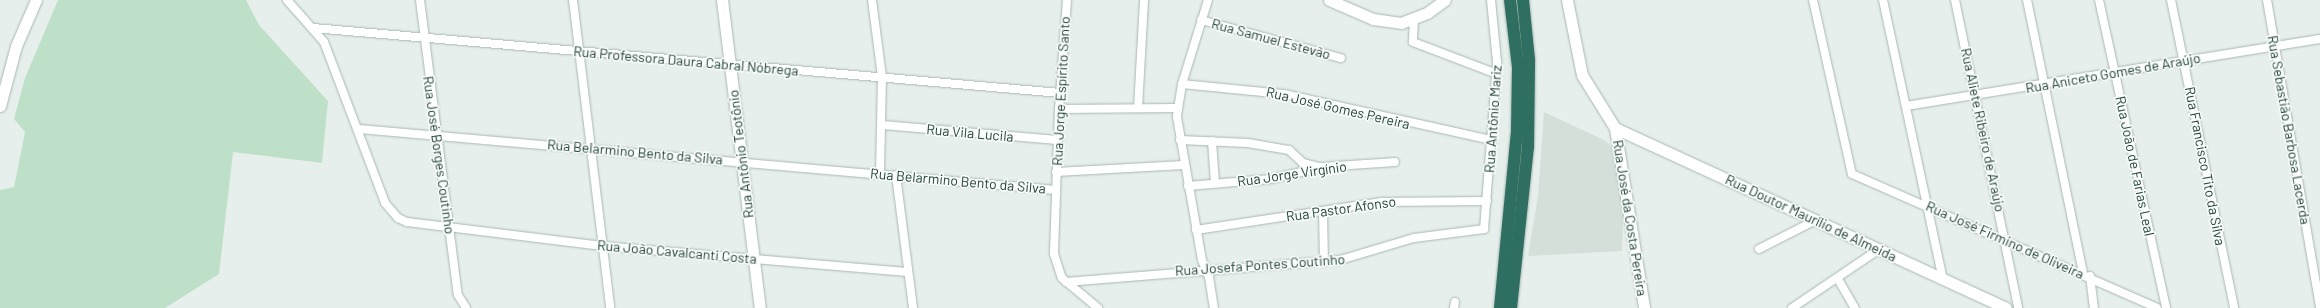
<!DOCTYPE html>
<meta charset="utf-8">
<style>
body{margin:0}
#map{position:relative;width:2320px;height:308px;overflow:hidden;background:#e6efeb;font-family:Barlow,sans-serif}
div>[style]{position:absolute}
.built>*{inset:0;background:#d4dfda}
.green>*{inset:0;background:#bfe0c8}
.roads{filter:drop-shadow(0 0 1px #a8b8b2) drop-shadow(0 0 1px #a8b8b2)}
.street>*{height:8px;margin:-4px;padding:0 4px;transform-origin:4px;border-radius:4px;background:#fff}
.secondary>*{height:11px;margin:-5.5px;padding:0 5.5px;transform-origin:5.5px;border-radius:5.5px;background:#fff}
.highway>*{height:12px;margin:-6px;padding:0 6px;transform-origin:6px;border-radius:6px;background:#2f6f62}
span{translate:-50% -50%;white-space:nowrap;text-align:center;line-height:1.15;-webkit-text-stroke:3.5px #f7fbf9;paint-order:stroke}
.street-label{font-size:14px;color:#24423a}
</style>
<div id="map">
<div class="built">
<i style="clip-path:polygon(1544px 112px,1606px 141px,1619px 155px,1624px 191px,1622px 251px,1528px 256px,1538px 196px)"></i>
</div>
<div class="green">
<i style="clip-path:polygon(58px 0,246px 0,259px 25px,328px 101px,322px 163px,233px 152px,219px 274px,165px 308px,0 308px,0 190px,14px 187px,25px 132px,14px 119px,25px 78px)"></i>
</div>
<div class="roads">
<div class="street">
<i style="left:287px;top:0;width:56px;rotate:48.6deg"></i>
<i style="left:324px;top:42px;width:172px;rotate:69.2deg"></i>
<i style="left:385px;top:203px;width:20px;rotate:49deg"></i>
<i style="left:398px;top:218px;width:10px;rotate:24deg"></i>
<i style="left:407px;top:222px;width:197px;rotate:7deg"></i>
<i style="left:603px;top:246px;width:304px;rotate:4.9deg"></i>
<i style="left:420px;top:0;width:297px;rotate:82.7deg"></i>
<i style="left:458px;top:295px;width:15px;rotate:58deg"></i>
<i style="left:573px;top:0;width:310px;rotate:83.1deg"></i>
<i style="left:872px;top:0;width:78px;rotate:82.6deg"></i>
<i style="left:882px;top:77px;width:96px;rotate:91.2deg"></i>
<i style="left:1067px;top:0;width:109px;rotate:94.2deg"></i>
<i style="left:1059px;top:109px;width:145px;rotate:92deg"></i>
<i style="left:1054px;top:254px;width:25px;rotate:72deg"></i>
<i style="left:1062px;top:278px;width:47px;rotate:39.8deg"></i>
<i style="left:1208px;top:0;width:88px;rotate:107.2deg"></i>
<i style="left:1182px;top:84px;width:33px;rotate:99deg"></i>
<i style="left:1177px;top:117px;width:145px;rotate:80.1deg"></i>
<i style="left:1202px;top:260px;width:18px;rotate:68deg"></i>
<i style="left:1209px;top:277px;width:31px;rotate:81deg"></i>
<i style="left:1813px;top:0;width:178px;rotate:77.4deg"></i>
<i style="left:1852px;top:174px;width:333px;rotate:23.7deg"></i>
<i style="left:1883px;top:0;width:286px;rotate:77.9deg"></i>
<i style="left:1955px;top:0;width:314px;rotate:78.4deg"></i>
<i style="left:2027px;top:0;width:279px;rotate:78.4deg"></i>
<i style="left:2099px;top:0;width:315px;rotate:77.7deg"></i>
<i style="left:2171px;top:0;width:314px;rotate:78.4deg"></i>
<i style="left:2267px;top:0;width:313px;rotate:80.2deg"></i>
<i style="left:1201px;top:20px;width:145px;rotate:15.2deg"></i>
<i style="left:1414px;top:20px;width:22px;rotate:93deg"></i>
<i style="left:1413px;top:42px;width:90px;rotate:20.9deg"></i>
<i style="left:313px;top:28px;width:750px;rotate:4.97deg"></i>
<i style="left:1182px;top:84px;width:102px;rotate:5.6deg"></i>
<i style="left:1284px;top:94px;width:213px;rotate:12.5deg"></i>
<i style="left:1906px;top:106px;width:419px;rotate:-9.2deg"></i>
<i style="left:1138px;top:108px;width:108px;rotate:-86.8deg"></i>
<i style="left:1059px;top:109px;width:118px;rotate:-0.5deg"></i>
<i style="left:883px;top:125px;width:175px;rotate:4.9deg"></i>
<i style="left:359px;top:129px;width:699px;rotate:5.01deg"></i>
<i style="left:1180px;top:140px;width:68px;rotate:2.5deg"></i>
<i style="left:1248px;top:143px;width:42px;rotate:9.7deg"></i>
<i style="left:1289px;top:150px;width:19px;rotate:43deg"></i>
<i style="left:1303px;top:163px;width:16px;rotate:14deg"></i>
<i style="left:1212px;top:141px;width:42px;rotate:85.9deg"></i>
<i style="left:1056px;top:172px;width:128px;rotate:-3.1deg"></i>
<i style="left:896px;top:175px;width:134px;rotate:82.7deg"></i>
<i style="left:1188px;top:186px;width:83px;rotate:-4.8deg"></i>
<i style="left:1271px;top:179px;width:52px;rotate:-13.2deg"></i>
<i style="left:1322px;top:167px;width:73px;rotate:-3.9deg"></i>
<i style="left:1323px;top:211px;width:51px;rotate:88.9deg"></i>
<i style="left:1196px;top:230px;width:188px;rotate:-8.6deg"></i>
<i style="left:1382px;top:202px;width:105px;rotate:-0.5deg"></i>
<i style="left:1759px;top:249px;width:64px;rotate:-27deg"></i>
<i style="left:2090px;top:276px;width:32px;rotate:83deg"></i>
<i style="left:1838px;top:279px;width:34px;rotate:60deg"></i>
<i style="left:1066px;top:282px;width:275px;rotate:-4.6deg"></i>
<i style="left:1340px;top:260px;width:77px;rotate:-16.6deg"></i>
<i style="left:1414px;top:238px;width:71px;rotate:-7.3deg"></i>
<i style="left:1484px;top:229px;width:168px;rotate:-85.5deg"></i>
<i style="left:1497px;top:62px;width:62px;rotate:-95.5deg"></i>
<i style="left:1454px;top:308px;width:6px;rotate:-81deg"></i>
<i style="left:1792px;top:308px;width:104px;rotate:-34deg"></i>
</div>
<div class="secondary">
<i style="left:722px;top:0;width:310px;rotate:83deg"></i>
<i style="left:1329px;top:0;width:48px;rotate:23.4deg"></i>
<i style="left:1373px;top:19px;width:28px;rotate:8deg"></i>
<i style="left:1401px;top:23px;width:28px;rotate:-21deg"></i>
<i style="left:1427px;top:13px;width:22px;rotate:-36deg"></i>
<i style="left:1567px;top:0;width:76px;rotate:78.7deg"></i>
<i style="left:1582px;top:75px;width:62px;rotate:58.1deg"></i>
<i style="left:1615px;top:128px;width:430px;rotate:24.7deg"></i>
<i style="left:0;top:106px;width:62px;rotate:-75.1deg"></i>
<i style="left:16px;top:46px;width:50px;rotate:-66.5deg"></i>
<i style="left:1615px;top:128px;width:182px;rotate:80.8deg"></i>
</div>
<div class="highway">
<i style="left:1500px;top:308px;width:177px;rotate:-84.5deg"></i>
<i style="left:1517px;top:132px;width:65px;rotate:-89.1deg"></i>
<i style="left:1518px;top:67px;width:67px;rotate:-96.8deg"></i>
<i style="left:1511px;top:308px;width:162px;rotate:-84deg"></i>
<i style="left:1528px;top:147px;width:87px;rotate:-89.3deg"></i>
<i style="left:1529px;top:60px;width:60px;rotate:-95.7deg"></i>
</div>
</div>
<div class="street-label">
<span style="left:1271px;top:39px;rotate:15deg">Rua Samuel Estevão</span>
<span style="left:686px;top:61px;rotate:5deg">Rua Professora Daura Cabral Nóbrega</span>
<span style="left:2113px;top:73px;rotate:-10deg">Rua Aniceto Gomes de Araújo</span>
<span style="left:1061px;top:91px;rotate:-87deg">Rua Jorge Espírito Santo</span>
<span style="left:1338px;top:108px;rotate:13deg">Rua José Gomes Pereira</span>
<span style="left:1493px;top:119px;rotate:-86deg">Rua Antônio Mariz</span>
<span style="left:1983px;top:130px;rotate:78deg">Rua Aliete Ribeiro de Araújo</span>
<span style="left:2289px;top:130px;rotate:80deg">Rua Sebastião Barbosa Lacerda</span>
<span style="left:970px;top:133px;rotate:5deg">Rua Vila Lucila</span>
<span style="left:635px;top:152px;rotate:5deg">Rua Belarmino Bento da Silva</span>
<span style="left:741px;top:154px;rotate:-97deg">Rua Antônio Teotônio</span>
<span style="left:439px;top:155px;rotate:82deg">Rua José Borges Coutinho</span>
<span style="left:2135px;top:166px;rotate:78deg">Rua João de Farias Leal</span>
<span style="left:2205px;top:166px;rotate:79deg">Rua Francisco Tito da Silva</span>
<span style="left:1292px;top:174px;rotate:-8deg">Rua Jorge Virgínio</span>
<span style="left:958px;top:181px;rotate:5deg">Rua Belarmino Bento da Silva</span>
<span style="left:1341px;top:209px;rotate:-8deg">Rua Pastor Afonso</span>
<span style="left:1630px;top:218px;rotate:81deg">Rua José da Costa Pereira</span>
<span style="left:1811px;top:218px;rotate:25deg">Rua Doutor Maurílio de Almeida</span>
<span style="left:2005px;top:240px;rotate:24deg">Rua José Firmino de Oliveira</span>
<span style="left:677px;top:252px;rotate:5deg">Rua João Cavalcanti Costa</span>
<span style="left:1260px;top:265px;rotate:-4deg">Rua Josefa Pontes Coutinho</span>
</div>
</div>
